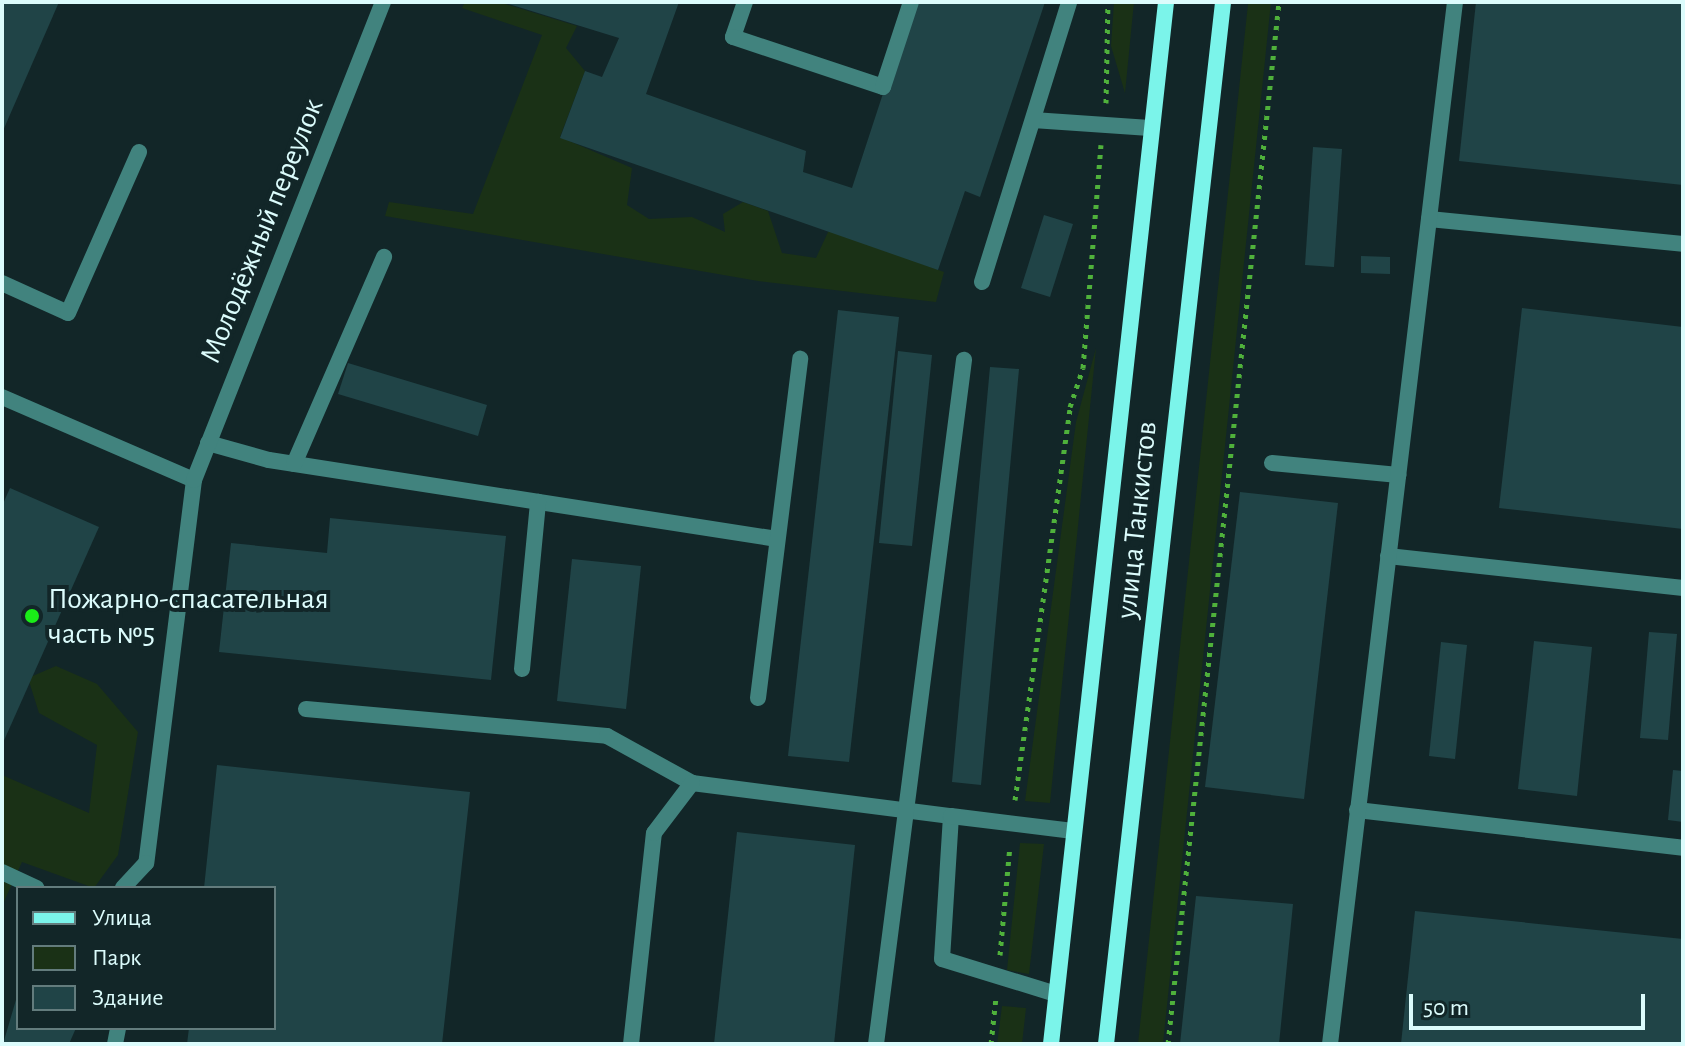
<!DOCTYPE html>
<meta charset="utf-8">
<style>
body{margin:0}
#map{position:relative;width:1685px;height:1046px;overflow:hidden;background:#122628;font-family:"Alegreya Sans",sans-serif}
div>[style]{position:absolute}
.green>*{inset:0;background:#1a3116}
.building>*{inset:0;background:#204447}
.path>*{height:5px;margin-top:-2.5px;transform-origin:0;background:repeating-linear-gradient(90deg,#4fb13b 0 4px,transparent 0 10px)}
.service>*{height:16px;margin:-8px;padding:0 8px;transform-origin:8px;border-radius:8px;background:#41837e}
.minor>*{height:16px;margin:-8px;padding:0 8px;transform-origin:8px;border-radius:8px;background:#41837e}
.secondary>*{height:16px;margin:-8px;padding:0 8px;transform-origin:8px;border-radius:8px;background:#7bf4ea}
.dots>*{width:22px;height:22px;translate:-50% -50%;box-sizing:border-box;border:4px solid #122628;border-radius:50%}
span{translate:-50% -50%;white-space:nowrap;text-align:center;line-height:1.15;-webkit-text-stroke:8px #122628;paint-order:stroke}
.street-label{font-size:30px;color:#dcfcfc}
.poi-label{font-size:30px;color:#dcfcfc}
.left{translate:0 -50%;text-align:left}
.frame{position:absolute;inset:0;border:4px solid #dcfcfc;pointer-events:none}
.legend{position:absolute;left:16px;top:886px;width:260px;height:144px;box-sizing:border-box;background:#122628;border:2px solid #637c7d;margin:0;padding:10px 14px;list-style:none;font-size:24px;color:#dcfcfc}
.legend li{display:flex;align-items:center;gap:16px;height:40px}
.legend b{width:40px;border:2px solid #637c7d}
.scale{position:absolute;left:1409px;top:994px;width:236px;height:36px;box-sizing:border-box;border:4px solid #dcfcfc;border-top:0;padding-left:10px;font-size:24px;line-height:28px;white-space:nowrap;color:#dcfcfc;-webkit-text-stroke:6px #122628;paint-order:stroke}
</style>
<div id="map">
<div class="green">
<i style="clip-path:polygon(465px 2px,499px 2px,577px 26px,566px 48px,585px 71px,560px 137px,632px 168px,627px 205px,649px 219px,692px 217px,725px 232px,723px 214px,743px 202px,768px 211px,782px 253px,816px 258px,829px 230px,944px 272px,936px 302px,758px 281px,385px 216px,389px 202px,473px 214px,542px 35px,462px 8px)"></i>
<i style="clip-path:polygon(1114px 2px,1134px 2px,1125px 93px,1111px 46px)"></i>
<i style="clip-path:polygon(1271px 2px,1163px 1044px,1138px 1044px,1248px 4px)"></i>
<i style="clip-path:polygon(1096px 348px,1050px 803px,1025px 801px,1076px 422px)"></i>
<i style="clip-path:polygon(56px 666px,97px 684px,138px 732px,118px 855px,94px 888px,22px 862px,2px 906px,2px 775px,89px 813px,97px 745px,39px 713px,28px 678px)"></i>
<i style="clip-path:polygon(1020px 843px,1044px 844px,1029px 974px,1007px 970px)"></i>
<i style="clip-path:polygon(1002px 1006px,1026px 1008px,1022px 1044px,997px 1044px)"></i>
</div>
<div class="building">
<i style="clip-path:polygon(2px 2px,59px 2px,2px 133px)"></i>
<i style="clip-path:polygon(502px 2px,679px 2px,646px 94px,806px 151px,803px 172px,852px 188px,913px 2px,1045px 2px,980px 197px,965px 191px,938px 270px,560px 138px,585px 71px,602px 77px,619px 38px)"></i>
<i style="clip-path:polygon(1476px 2px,1683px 4px,1683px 185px,1459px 161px)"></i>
<i style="clip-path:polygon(1313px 147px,1342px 149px,1334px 267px,1305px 265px)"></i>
<i style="clip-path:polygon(1044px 215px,1073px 224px,1050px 297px,1021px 288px)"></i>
<i style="clip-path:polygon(1361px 256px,1390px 257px,1390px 274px,1361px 273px)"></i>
<i style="clip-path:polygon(1522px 308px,1683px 327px,1683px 529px,1499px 508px)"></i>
<i style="clip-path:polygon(838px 310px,899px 317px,849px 762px,788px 756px)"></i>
<i style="clip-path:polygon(898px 351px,932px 355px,912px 546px,879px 543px)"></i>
<i style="clip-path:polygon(348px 363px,487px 405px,478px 436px,338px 394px)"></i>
<i style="clip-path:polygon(990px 367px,1019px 369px,981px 785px,952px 782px)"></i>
<i style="clip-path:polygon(10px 488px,99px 527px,2px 745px,2px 506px)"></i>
<i style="clip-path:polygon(1240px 492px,1338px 503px,1304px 799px,1205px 787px)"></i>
<i style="clip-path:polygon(330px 518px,506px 536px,491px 680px,219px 652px,231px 543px,327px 553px)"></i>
<i style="clip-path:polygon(572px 559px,641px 566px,626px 709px,557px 701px)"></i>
<i style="clip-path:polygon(1649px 632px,1677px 634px,1668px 740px,1640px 738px)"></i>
<i style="clip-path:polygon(1534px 641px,1592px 647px,1577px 796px,1518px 789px)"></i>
<i style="clip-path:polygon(1441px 642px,1467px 645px,1455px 759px,1429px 756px)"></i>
<i style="clip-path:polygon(217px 765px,470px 792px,442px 1044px,187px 1044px,189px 1028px,274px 1028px,274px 888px,204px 888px)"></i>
<i style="clip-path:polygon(1673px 770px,1683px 771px,1683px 822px,1668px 820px)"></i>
<i style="clip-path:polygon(737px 832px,855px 845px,834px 1044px,714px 1044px)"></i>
<i style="clip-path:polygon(1196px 896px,1293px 904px,1279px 1044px,1180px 1044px)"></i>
<i style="clip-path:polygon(1415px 911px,1683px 939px,1683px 1044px,1401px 1044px)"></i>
<i style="clip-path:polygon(18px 993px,18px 1028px,76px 1028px,69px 1044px,3px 1044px)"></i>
</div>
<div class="path">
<i style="left:1106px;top:103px;width:101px;rotate:-88.9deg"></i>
<i style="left:1015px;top:800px;width:397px;rotate:-82deg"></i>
<i style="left:1070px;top:407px;width:41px;rotate:-71.6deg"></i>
<i style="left:1083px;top:368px;width:224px;rotate:-85.4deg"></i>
<i style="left:1000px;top:955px;width:109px;rotate:-84.8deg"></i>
<i style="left:991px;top:1044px;width:47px;rotate:-83.9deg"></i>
<i style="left:1168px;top:1044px;width:1048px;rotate:-83.92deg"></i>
</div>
<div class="service">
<i style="left:745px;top:2px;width:37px;rotate:109deg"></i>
<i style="left:733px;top:37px;width:158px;rotate:18.4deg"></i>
<i style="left:883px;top:87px;width:89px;rotate:-71.8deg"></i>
<i style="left:1033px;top:120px;width:117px;rotate:3.9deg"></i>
<i style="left:1429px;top:219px;width:255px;rotate:5.6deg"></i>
<i style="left:982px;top:282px;width:293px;rotate:-72.7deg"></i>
<i style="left:2px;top:283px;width:72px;rotate:24.4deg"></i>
<i style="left:68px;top:313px;width:176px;rotate:-66.2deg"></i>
<i style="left:2px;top:397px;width:209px;rotate:23.4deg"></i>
<i style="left:194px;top:480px;width:386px;rotate:97.1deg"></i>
<i style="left:146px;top:863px;width:34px;rotate:133deg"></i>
<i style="left:208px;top:443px;width:63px;rotate:15.6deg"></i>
<i style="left:269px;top:460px;width:514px;rotate:8.84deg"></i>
<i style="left:1272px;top:463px;width:127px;rotate:5.4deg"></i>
<i style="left:294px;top:464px;width:226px;rotate:-66.5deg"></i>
<i style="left:1388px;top:556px;width:297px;rotate:6.2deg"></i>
<i style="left:522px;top:669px;width:168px;rotate:-84.5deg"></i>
<i style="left:758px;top:698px;width:342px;rotate:-82.9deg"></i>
<i style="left:306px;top:709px;width:302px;rotate:5.1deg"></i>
<i style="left:607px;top:736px;width:97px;rotate:28.9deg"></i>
<i style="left:692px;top:783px;width:261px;rotate:7.3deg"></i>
<i style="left:1357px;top:810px;width:328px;rotate:6.6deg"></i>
<i style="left:2px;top:872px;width:38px;rotate:25deg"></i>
<i style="left:1056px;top:994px;width:119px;rotate:-162.9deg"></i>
<i style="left:942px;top:959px;width:143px;rotate:-86.4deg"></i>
<i style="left:951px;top:816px;width:123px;rotate:7deg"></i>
<i style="left:115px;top:1044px;width:16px;rotate:-79deg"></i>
<i style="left:631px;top:1044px;width:212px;rotate:-83.8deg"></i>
<i style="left:654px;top:833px;width:63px;rotate:-52.8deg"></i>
<i style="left:876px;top:1044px;width:690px;rotate:-82.67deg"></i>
<i style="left:1330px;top:1044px;width:1049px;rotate:-83.16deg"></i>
</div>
<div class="minor">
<i style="left:194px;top:480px;width:514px;rotate:-68.43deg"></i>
</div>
<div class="secondary">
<i style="left:1051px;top:1044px;width:1048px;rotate:-83.7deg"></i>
<i style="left:1106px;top:1044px;width:1049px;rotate:-83.59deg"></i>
</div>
<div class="dots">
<i style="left:32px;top:616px;background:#1aec18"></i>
</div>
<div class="street-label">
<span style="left:262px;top:231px;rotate:-68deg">Молодёжный переулок</span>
<span style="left:1137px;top:520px;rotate:-84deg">улица Танкистов</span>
</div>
<div class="poi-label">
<span class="left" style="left:48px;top:616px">Пожарно-спасательная<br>часть №5</span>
</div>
<div class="frame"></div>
<ul class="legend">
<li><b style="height:10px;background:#7bf4ea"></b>Улица</li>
<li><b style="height:22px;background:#1a3116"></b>Парк</li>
<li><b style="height:22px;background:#204447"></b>Здание</li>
</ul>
<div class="scale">50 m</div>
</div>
